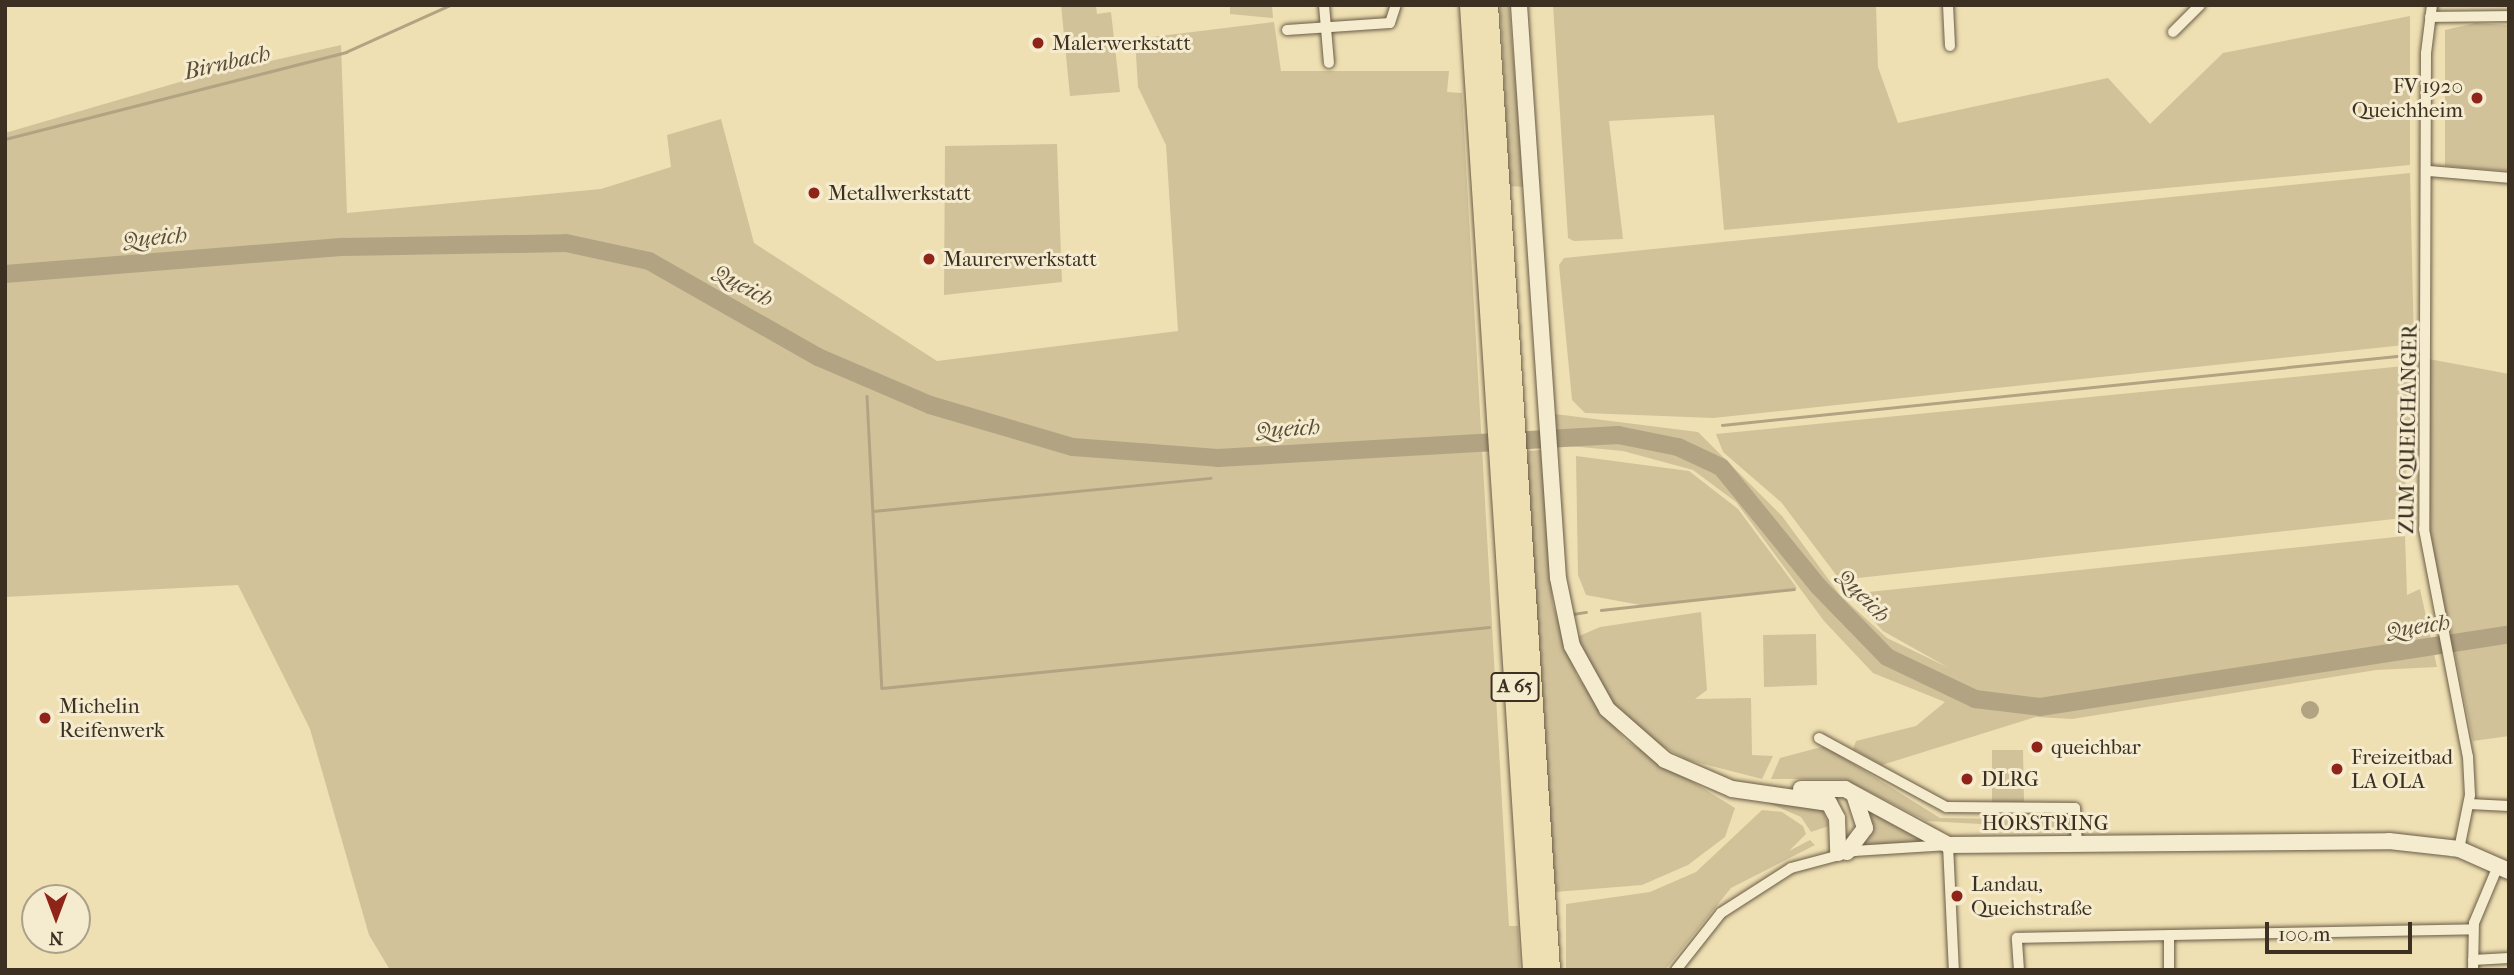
<!DOCTYPE html>
<meta charset="utf-8">
<style>
body{margin:0}
#map{position:relative;width:2514px;height:975px;overflow:hidden;background:#efe0b3;font-family:"IM FELL French Canon",serif}
div>[style]{position:absolute}
.green>*{inset:0;background:#d1c29a}
.water>*{inset:0;background:#b2a482}
.round{border-radius:50%}
.stream>*{height:2.5px;margin:-1.25px;padding:0 1.25px;transform-origin:1.25px;border-radius:1.25px;background:#b2a482}
.river>*{height:18px;margin:-9px;padding:0 9px;transform-origin:9px;border-radius:9px;background:#b2a482}
.roads{filter:drop-shadow(0 0 2px #695c46) drop-shadow(0 0 2px #695c46)}
.street>*{height:10px;margin:-5px;padding:0 5px;transform-origin:5px;border-radius:5px;background:#f5ebce}
.secondary>*{height:16px;margin:-8px;padding:0 8px;transform-origin:8px;border-radius:8px;background:#f5ebce}
.highway>*{height:21px;margin:-10.5px;padding:0 10.5px;transform-origin:10.5px;border-radius:10.5px;background:#efe0b3}
.dots>*{width:19px;height:19px;translate:-50% -50%;box-sizing:border-box;border:4px solid #f5ebce;border-radius:50%}
span{translate:-50% -50%;white-space:nowrap;text-align:center;line-height:1.15;-webkit-text-stroke:6px #f5ebce;paint-order:stroke}
.shield-label span{padding:2px 5px;background:#f5ebce;border:2px solid;border-radius:5px;-webkit-text-stroke-width:0}
.shield-label{font-size:19px;color:#3c3022;font-weight:700}
.poi-label{font-size:21px;color:#3c3022}
.left{translate:0 -50%;text-align:left}
.right{translate:-100% -50%;text-align:right}
.street-label{font-size:21px;color:#3c3022}
.water-label{font-size:23px;color:#5a4d3a;font-style:italic}
.frame{position:absolute;inset:0;border:7px solid #3c3022;pointer-events:none}
.north{position:absolute;left:21px;top:884px;width:70px;height:70px;box-sizing:border-box;background:#f5ebce;border:2px solid #aba089;border-radius:50%;rotate:180deg;font-size:19px;font-weight:700;line-height:28px;text-align:center;color:#3c3022}
.north::after{content:'';display:block;margin:auto;width:24px;height:32px;background:#8f2418;clip-path:polygon(50% 0,100% 100%,50% 72%,0 100%)}
.scale{position:absolute;left:2265px;top:922px;width:147px;height:32px;box-sizing:border-box;border:4px solid #3c3022;border-top:0;padding-left:9px;font-size:21px;line-height:24px;white-space:nowrap;color:#3c3022;-webkit-text-stroke:5px #f5ebce;paint-order:stroke}
</style>
<div id="map">
<div class="green">
<i style="clip-path:polygon(1061px 5px,1096px 5px,1097px 14px,1111px 12px,1120px 92px,1070px 96px)"></i>
<i style="clip-path:polygon(1230px 5px,1272px 5px,1273px 18px,1230px 14px)"></i>
<i style="clip-path:polygon(1500px 5px,1509px 5px,1524px 187px,1510px 186px)"></i>
<i style="clip-path:polygon(1553px 5px,1876px 5px,1878px 67px,1898px 123px,2108px 78px,2150px 124px,2223px 53px,2410px 16px,2410px 165px,1724px 230px,1714px 115px,1609px 121px,1623px 239px,1574px 241px,1568px 238px)"></i>
<i style="clip-path:polygon(1274px 22px,1281px 71px,1449px 71px,1447px 92px,1462px 93px,1509px 926px,1518px 926px,1520px 970px,390px 970px,369px 935px,310px 729px,238px 585px,5px 597px,5px 133px,183px 81px,341px 45px,347px 213px,601px 189px,671px 167px,667px 135px,721px 119px,754px 243px,937px 361px,1178px 331px,1166px 145px,1138px 87px,1135px 39px)"></i>
<i style="clip-path:polygon(2476px 23px,2509px 25px,2509px 171px,2445px 166px,2445px 30px)"></i>
<i style="clip-path:polygon(1057px 144px,1062px 282px,944px 295px,945px 146px)"></i>
<i style="clip-path:polygon(2410px 173px,2414px 344px,1713px 418px,1585px 413px,1572px 400px,1559px 265px,1564px 258px)"></i>
<i style="clip-path:polygon(2429px 359px,2509px 374px,2509px 736px,2473px 741px,2450px 630px,2429px 578px)"></i>
<i style="clip-path:polygon(2414px 365px,2403px 518px,1840px 580px,1781px 502px,1723px 452px,1716px 434px)"></i>
<i style="clip-path:polygon(1555px 414px,1698px 432px,1782px 516px,1840px 595px,1887px 638px,1949px 668px,1883px 631px,1849px 594px,2405px 536px,2407px 595px,2420px 589px,2437px 667px,2376px 670px,2072px 719px,2036px 717px,1882px 765px,1853px 749px,1856px 741px,1916px 726px,1945px 702px,1873px 673px,1824px 621px,1736px 502px,1693px 470px,1623px 451px,1558px 445px)"></i>
<i style="clip-path:polygon(1541px 450px,1553px 605px,1577px 676px,1625px 740px,1735px 808px,1725px 837px,1688px 865px,1642px 885px,1555px 892px,1527px 460px,1529px 451px)"></i>
<i style="clip-path:polygon(1576px 456px,1689px 471px,1738px 509px,1797px 588px,1646px 606px,1586px 595px,1578px 575px)"></i>
<i style="clip-path:polygon(1701px 612px,1707px 690px,1695px 699px,1751px 698px,1752px 755px,1773px 756px,1762px 779px,1688px 760px,1656px 743px,1614px 707px,1577px 637px,1600px 627px)"></i>
<i style="clip-path:polygon(1816px 634px,1817px 685px,1764px 687px,1763px 635px)"></i>
<i style="clip-path:polygon(1825px 746px,1940px 818px,2067px 820px,2069px 829px,1927px 821px,1844px 779px,1771px 779px,1780px 758px)"></i>
<i style="clip-path:polygon(1992px 750px,2023px 750px,2024px 802px,1992px 802px)"></i>
<i style="clip-path:polygon(1764px 801px,1822px 808px,1829px 826px,1811px 832px,1801px 817px)"></i>
<i style="clip-path:polygon(1860px 801px,1948px 845px,1855px 851px)"></i>
<i style="clip-path:polygon(1762px 810px,1782px 812px,1803px 826px,1806px 834px,1789px 851px,1810px 840px,1815px 845px,1731px 888px,1665px 970px,1566px 970px,1566px 904px,1650px 892px,1696px 872px)"></i>
</div>
<div class="water">
<i class="round" style="left:2301px;top:701px;width:18px;height:18px"></i>
</div>
<div class="stream">
<i style="left:5px;top:139px;width:352px;rotate:-14.3deg"></i>
<i style="left:346px;top:52px;width:114px;rotate:-24.3deg"></i>
<i style="left:866px;top:377px;width:3px;rotate:90deg"></i>
<i style="left:867px;top:396px;width:292px;rotate:87.1deg"></i>
<i style="left:882px;top:688px;width:610px;rotate:-5.74deg"></i>
<i style="left:1722px;top:425px;width:698px;rotate:-5.84deg"></i>
<i style="left:873px;top:511px;width:339px;rotate:-5.6deg"></i>
<i style="left:1601px;top:610px;width:194px;rotate:-6.2deg"></i>
<i style="left:1573px;top:614px;width:13px;rotate:-9deg"></i>
</div>
<div class="river">
<i style="left:5px;top:274px;width:340px;rotate:-4.6deg"></i>
<i style="left:344px;top:247px;width:222px;rotate:-1deg"></i>
<i style="left:566px;top:243px;width:85px;rotate:12.2deg"></i>
<i style="left:649px;top:261px;width:194px;rotate:29.6deg"></i>
<i style="left:818px;top:357px;width:122px;rotate:23.2deg"></i>
<i style="left:930px;top:405px;width:149px;rotate:16.4deg"></i>
<i style="left:1073px;top:447px;width:145px;rotate:4.3deg"></i>
<i style="left:1218px;top:458px;width:401px;rotate:-3.3deg"></i>
<i style="left:1618px;top:435px;width:61px;rotate:11.3deg"></i>
<i style="left:1678px;top:447px;width:47px;rotate:24.9deg"></i>
<i style="left:1721px;top:467px;width:154px;rotate:50.8deg"></i>
<i style="left:1818px;top:586px;width:99px;rotate:45.8deg"></i>
<i style="left:1887px;top:657px;width:98px;rotate:25.5deg"></i>
<i style="left:1975px;top:699px;width:65px;rotate:7deg"></i>
<i style="left:2040px;top:707px;width:475px;rotate:-8.8deg"></i>
</div>
<div class="roads">
<div class="street">
<i style="left:1324px;top:5px;width:58px;rotate:85.1deg"></i>
<i style="left:1948px;top:5px;width:41px;rotate:87.2deg"></i>
<i style="left:2432px;top:5px;width:48px;rotate:97.1deg"></i>
<i style="left:2426px;top:53px;width:476px;rotate:90.2deg"></i>
<i style="left:2424px;top:529px;width:232px;rotate:79.1deg"></i>
<i style="left:2468px;top:757px;width:38px;rotate:87deg"></i>
<i style="left:2470px;top:795px;width:55px;rotate:101.5deg"></i>
<i style="left:2430px;top:17px;width:79px;rotate:-0.7deg"></i>
<i style="left:1287px;top:30px;width:103px;rotate:-3.9deg"></i>
<i style="left:1390px;top:23px;width:19px;rotate:-72deg"></i>
<i style="left:2173px;top:32px;width:38px;rotate:-45deg"></i>
<i style="left:2428px;top:171px;width:81px;rotate:4.9deg"></i>
<i style="left:1819px;top:738px;width:145px;rotate:28.5deg"></i>
<i style="left:1946px;top:807px;width:129px;rotate:0.4deg"></i>
<i style="left:2075px;top:808px;width:37px;rotate:87deg"></i>
<i style="left:2469px;top:804px;width:40px;rotate:2.9deg"></i>
<i style="left:2169px;top:935px;width:35px;rotate:90deg"></i>
<i style="left:2473px;top:960px;width:36px;rotate:-3deg"></i>
<i style="left:1676px;top:970px;width:73px;rotate:-51.7deg"></i>
<i style="left:1721px;top:913px;width:83px;rotate:-32.7deg"></i>
<i style="left:1791px;top:868px;width:66px;rotate:-14.9deg"></i>
<i style="left:1855px;top:851px;width:93px;rotate:-3.7deg"></i>
<i style="left:1948px;top:845px;width:125px;rotate:87.3deg"></i>
<i style="left:2019px;top:970px;width:32px;rotate:-94deg"></i>
<i style="left:2017px;top:938px;width:456px;rotate:-1.1deg"></i>
<i style="left:2473px;top:970px;width:47px;rotate:-88.8deg"></i>
<i style="left:2474px;top:923px;width:62px;rotate:-67.2deg"></i>
</div>
<div class="secondary">
<i style="left:1519px;top:5px;width:574px;rotate:86.11deg"></i>
<i style="left:1558px;top:578px;width:69px;rotate:78.4deg"></i>
<i style="left:1572px;top:646px;width:72px;rotate:60.9deg"></i>
<i style="left:1607px;top:709px;width:77px;rotate:41.3deg"></i>
<i style="left:1665px;top:760px;width:73px;rotate:23.4deg"></i>
<i style="left:1732px;top:789px;width:98px;rotate:8.2deg"></i>
<i style="left:1829px;top:803px;width:17px;rotate:62deg"></i>
<i style="left:1837px;top:818px;width:35px;rotate:88deg"></i>
<i style="left:1801px;top:789px;width:44px"></i>
<i style="left:1845px;top:789px;width:117px;rotate:28.5deg"></i>
<i style="left:1948px;top:845px;width:441px;rotate:-0.5deg"></i>
<i style="left:2389px;top:841px;width:70px;rotate:6.5deg"></i>
<i style="left:2459px;top:849px;width:55px;rotate:23.7deg"></i>
<i style="left:1847px;top:852px;width:30px;rotate:-53deg"></i>
<i style="left:1865px;top:828px;width:35px;rotate:-108deg"></i>
</div>
<div class="highway">
<i style="left:1470px;top:5px;width:967px;rotate:86.26deg"></i>
<i style="left:1487px;top:5px;width:967px;rotate:86.32deg"></i>
</div>
</div>
<div class="dots">
<i style="left:1038px;top:43px;background:#8f2418"></i>
<i style="left:2477px;top:98px;background:#8f2418"></i>
<i style="left:814px;top:193px;background:#8f2418"></i>
<i style="left:929px;top:259px;background:#8f2418"></i>
<i style="left:45px;top:718px;background:#8f2418"></i>
<i style="left:2037px;top:747px;background:#8f2418"></i>
<i style="left:2337px;top:769px;background:#8f2418"></i>
<i style="left:1967px;top:779px;background:#8f2418"></i>
<i style="left:1957px;top:896px;background:#8f2418"></i>
</div>
<div class="shield-label">
<span style="left:1515px;top:687px">A 65</span>
</div>
<div class="poi-label">
<span class="left" style="left:1052px;top:43px">Malerwerkstatt</span>
<span class="right" style="left:2463px;top:98px">FV 1920<br>Queichheim</span>
<span class="left" style="left:828px;top:193px">Metallwerkstatt</span>
<span class="left" style="left:943px;top:259px">Maurerwerkstatt</span>
<span class="left" style="left:59px;top:718px">Michelin<br>Reifenwerk</span>
<span class="left" style="left:2051px;top:747px">queichbar</span>
<span class="left" style="left:2351px;top:769px">Freizeitbad<br>LA OLA</span>
<span class="left" style="left:1981px;top:779px">DLRG</span>
<span class="left" style="left:1971px;top:896px">Landau,<br>Queichstraße</span>
</div>
<div class="street-label">
<span style="left:2408px;top:429px;rotate:-89deg">ZUM QUEICHANGER</span>
<span style="left:2045px;top:823px">HORSTRING</span>
</div>
<div class="water-label">
<span style="left:227px;top:63px;rotate:-13deg">Birnbach</span>
<span style="left:155px;top:238px;rotate:-5deg">Queich</span>
<span style="left:743px;top:286px;rotate:29deg">Queich</span>
<span style="left:1288px;top:429px;rotate:-3deg">Queich</span>
<span style="left:1863px;top:596px;rotate:46deg">Queich</span>
<span style="left:2418px;top:627px;rotate:-8deg">Queich</span>
</div>
<div class="frame"></div>
<div class="north">N</div>
<div class="scale">100 m</div>
</div>
